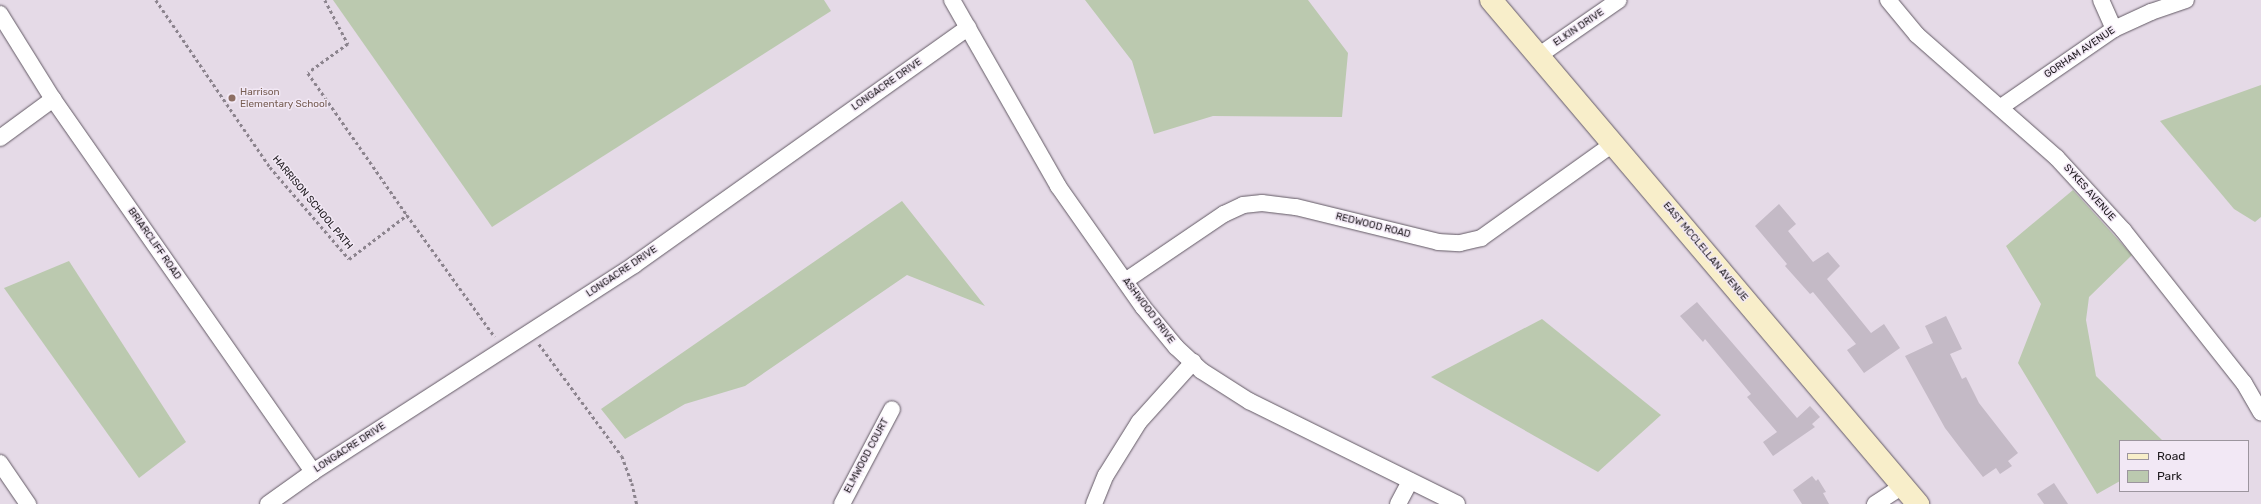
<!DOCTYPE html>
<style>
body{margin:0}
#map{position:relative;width:2261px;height:504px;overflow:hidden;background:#e5dae7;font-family:Rubik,sans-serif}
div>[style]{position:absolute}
.green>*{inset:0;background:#bbc9af}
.building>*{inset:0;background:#c4bac6}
.path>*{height:2.5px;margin-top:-1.25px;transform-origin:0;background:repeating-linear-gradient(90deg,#8c848e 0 3px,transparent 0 6px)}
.roads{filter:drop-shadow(0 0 1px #625964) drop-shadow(0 0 1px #625964)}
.street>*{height:16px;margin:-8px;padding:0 8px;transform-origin:8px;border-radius:8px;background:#fff}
.secondary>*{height:22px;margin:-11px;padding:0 11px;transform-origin:11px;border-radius:11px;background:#f8eeca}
.dots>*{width:11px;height:11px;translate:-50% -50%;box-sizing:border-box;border:2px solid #f2e8f5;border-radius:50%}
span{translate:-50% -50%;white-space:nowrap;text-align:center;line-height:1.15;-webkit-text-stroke:3px #f2e8f5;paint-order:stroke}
.street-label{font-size:10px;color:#1c181c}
.education-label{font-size:10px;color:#785e54}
.left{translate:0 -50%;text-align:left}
.legend{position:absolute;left:2119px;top:440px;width:130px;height:52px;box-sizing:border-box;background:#f2e8f5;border:1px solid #9c959e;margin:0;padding:5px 7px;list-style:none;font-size:12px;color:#1c181c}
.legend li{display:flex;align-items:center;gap:8px;height:20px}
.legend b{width:20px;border:1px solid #9c959e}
</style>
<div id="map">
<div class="green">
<i style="clip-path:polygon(333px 0,824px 0,831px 11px,492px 227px)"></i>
<i style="clip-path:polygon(1085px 0,1308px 0,1348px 53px,1342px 117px,1213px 116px,1154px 134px,1132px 61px)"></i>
<i style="clip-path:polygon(2261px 85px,2261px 217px,2255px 222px,2234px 209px,2160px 121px)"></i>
<i style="clip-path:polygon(2073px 190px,2132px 255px,2089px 297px,2086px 320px,2096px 376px,2163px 441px,2120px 441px,2120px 481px,2097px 494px,2018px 363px,2041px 304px,2006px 246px)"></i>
<i style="clip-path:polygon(902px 201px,985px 306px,907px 275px,745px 386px,685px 404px,625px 439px,601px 409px)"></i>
<i style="clip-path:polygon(69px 261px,186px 442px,139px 478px,4px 288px)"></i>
<i style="clip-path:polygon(1542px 319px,1661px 415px,1598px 472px,1431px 377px)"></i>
</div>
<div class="building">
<i style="clip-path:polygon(1779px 204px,1796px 224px,1788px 231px,1813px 262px,1828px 252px,1840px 266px,1827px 279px,1871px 333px,1884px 324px,1900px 348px,1864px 373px,1847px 350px,1856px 344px,1813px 292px,1810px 294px,1785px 266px,1787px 264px,1755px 226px)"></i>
<i style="clip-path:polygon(1697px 302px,1797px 418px,1810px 406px,1820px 417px,1812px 424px,1815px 427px,1773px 456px,1763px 442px,1777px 432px,1747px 397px,1751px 394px,1705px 339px,1703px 342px,1680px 316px)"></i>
<i style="clip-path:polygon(1946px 316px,1962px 349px,1950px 354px,1962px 379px,1966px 377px,1979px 403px,2018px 453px,2008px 461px,2012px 466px,2000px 474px,1996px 468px,1983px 477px,1961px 449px,1945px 428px,1905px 356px,1933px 343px,1925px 326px)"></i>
<i style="clip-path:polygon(1812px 476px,1816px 481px,1818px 479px,1826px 492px,1823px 493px,1829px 504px,1802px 504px,1793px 490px)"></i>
<i style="clip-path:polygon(2054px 483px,2068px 504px,2044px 504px,2037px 494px)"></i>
</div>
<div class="path">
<i style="left:156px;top:0;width:202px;rotate:55.7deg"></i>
<i style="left:270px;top:167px;width:121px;rotate:49.3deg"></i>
<i style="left:349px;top:259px;width:73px;rotate:-37.2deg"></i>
<i style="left:407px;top:215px;width:150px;rotate:54.2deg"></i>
<i style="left:325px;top:0;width:50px;rotate:62.4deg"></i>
<i style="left:348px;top:44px;width:49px;rotate:144.1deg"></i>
<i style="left:308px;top:73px;width:173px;rotate:55.1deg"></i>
<i style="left:539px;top:344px;width:139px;rotate:53.5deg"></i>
<i style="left:622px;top:456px;width:29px;rotate:70deg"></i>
<i style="left:632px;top:483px;width:22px;rotate:77deg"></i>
</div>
<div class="roads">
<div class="street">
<i style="left:952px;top:0;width:214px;rotate:60.3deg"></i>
<i style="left:1058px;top:186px;width:148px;rotate:54.9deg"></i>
<i style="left:1143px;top:307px;width:52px;rotate:50.5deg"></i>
<i style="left:1176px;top:347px;width:35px;rotate:43deg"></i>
<i style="left:1202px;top:371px;width:56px;rotate:32.6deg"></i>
<i style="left:1249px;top:401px;width:232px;rotate:26.3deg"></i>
<i style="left:1888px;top:0;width:45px;rotate:50.4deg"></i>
<i style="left:1917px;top:35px;width:186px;rotate:41.3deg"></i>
<i style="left:2057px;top:158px;width:98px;rotate:47.5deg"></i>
<i style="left:2123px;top:230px;width:195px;rotate:51.7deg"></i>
<i style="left:2244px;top:383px;width:34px;rotate:60deg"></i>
<i style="left:2101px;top:0;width:32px;rotate:66deg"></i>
<i style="left:0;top:14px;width:100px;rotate:58.1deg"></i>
<i style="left:53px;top:99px;width:455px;rotate:55.1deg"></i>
<i style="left:1538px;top:56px;width:98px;rotate:-34.7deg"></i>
<i style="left:2001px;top:107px;width:137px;rotate:-34.6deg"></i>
<i style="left:2114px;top:29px;width:41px;rotate:-24.7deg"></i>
<i style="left:2151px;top:12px;width:37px;rotate:-19deg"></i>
<i style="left:0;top:138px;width:66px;rotate:-36.3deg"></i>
<i style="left:1125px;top:281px;width:120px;rotate:-34.1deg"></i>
<i style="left:1224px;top:214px;width:21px;rotate:-25deg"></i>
<i style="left:1243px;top:205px;width:19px;rotate:-6deg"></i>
<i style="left:1262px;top:203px;width:34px;rotate:7deg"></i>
<i style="left:1296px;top:207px;width:146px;rotate:13.8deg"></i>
<i style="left:1438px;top:242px;width:22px;rotate:3deg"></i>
<i style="left:1460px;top:243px;width:22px;rotate:-13deg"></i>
<i style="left:1481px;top:238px;width:162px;rotate:-35.5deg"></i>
<i style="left:0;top:463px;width:50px;rotate:55.7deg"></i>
<i style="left:268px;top:504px;width:55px;rotate:-35.4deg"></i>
<i style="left:313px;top:472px;width:382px;rotate:-32.8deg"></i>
<i style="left:634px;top:265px;width:410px;rotate:-35.4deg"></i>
<i style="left:842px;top:504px;width:107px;rotate:-62.2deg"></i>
<i style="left:1094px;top:504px;width:31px;rotate:-68deg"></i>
<i style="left:1106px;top:475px;width:62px;rotate:-58.1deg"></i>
<i style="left:1139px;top:422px;width:81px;rotate:-48deg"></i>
<i style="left:1398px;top:504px;width:26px;rotate:-62deg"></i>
<i style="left:1875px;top:504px;width:33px;rotate:-33deg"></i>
</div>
<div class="secondary">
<i style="left:1491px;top:0;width:661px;rotate:49.73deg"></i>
</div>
</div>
<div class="dots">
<i style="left:232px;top:98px;background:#8d6e63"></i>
</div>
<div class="street-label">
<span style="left:1579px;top:28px;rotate:-34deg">ELKIN DRIVE</span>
<span style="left:2080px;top:53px;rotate:-34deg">GORHAM AVENUE</span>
<span style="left:887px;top:85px;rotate:-35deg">LONGACRE DRIVE</span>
<span style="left:2089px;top:193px;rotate:48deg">SYKES AVENUE</span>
<span style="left:312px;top:203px;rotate:50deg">HARRISON SCHOOL PATH</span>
<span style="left:1373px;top:226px;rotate:14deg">REDWOOD ROAD</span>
<span style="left:154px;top:244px;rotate:55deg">BRIARCLIFF ROAD</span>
<span style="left:1705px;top:252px;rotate:50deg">EAST MCCLELLAN AVENUE</span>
<span style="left:622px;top:272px;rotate:-34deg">LONGACRE DRIVE</span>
<span style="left:1148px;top:311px;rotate:53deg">ASHWOOD DRIVE</span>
<span style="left:350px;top:448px;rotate:-33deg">LONGACRE DRIVE</span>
<span style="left:867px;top:456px;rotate:-62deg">ELMWOOD COURT</span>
</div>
<div class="education-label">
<span class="left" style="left:240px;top:98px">Harrison<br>Elementary School</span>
</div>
<ul class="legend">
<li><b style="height:5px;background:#f8eeca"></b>Road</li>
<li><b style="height:11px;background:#bbc9af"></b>Park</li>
</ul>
</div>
